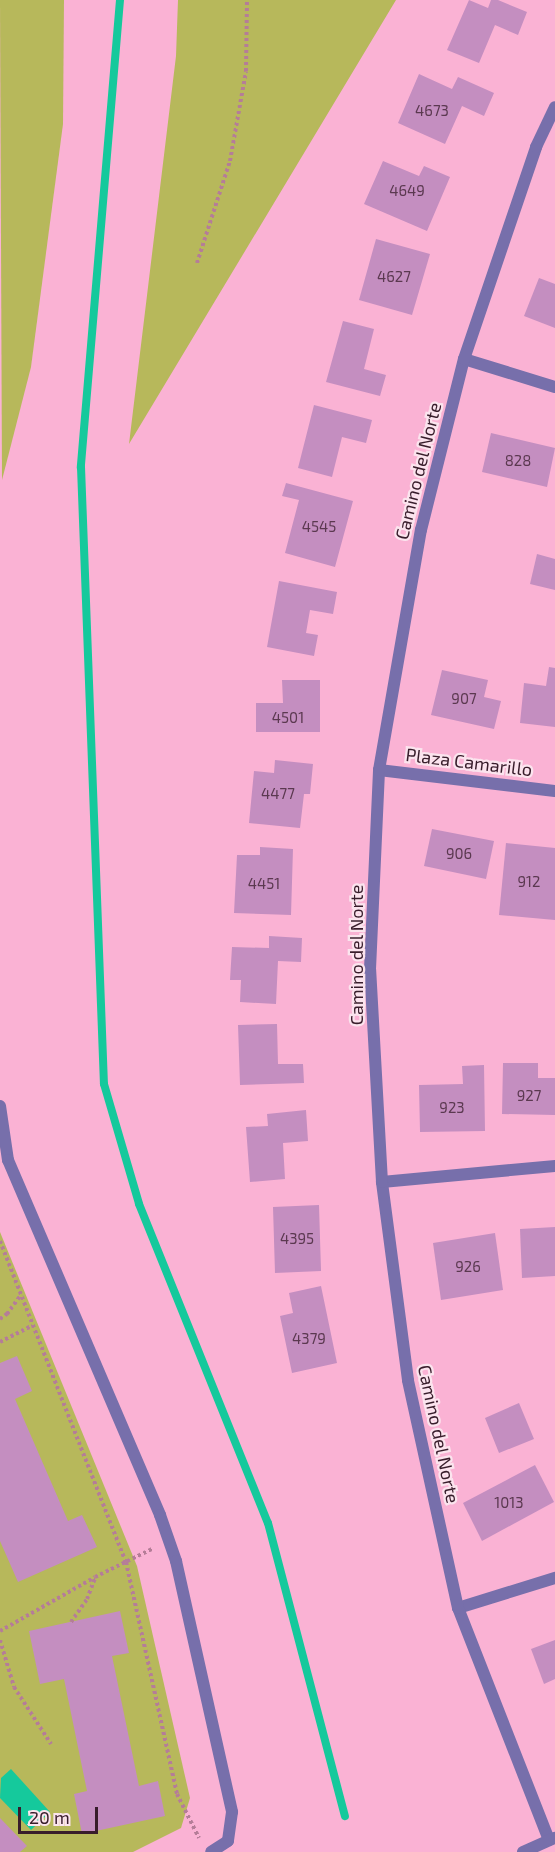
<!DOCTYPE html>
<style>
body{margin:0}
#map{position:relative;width:555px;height:1852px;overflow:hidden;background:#fab2d4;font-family:"Exo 2",sans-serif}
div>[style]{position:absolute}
.green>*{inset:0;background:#b7b85b}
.water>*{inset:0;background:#15c99c}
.stream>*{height:8px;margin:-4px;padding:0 4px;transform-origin:4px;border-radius:4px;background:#15c99c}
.building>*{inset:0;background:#c48ec0}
.path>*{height:4px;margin-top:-2px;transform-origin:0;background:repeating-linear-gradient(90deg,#b57d98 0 3px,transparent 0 6px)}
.service>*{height:12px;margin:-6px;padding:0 6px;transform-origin:6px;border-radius:6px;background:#776fab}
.minor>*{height:12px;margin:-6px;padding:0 6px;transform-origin:6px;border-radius:6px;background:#776fab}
.tertiary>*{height:12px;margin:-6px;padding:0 6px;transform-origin:6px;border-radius:6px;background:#776fab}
span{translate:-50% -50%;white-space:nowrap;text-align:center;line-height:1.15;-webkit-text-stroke:4.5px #fbe4ee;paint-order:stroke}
.number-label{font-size:15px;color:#5b3950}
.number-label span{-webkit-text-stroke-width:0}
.street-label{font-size:18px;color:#381d2b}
.scale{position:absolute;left:18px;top:1807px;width:80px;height:27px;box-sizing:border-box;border:3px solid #381d2b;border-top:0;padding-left:8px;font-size:18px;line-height:21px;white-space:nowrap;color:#381d2b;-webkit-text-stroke:4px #fbe4ee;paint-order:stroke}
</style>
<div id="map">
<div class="green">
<i style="clip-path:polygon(0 0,64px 0,63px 124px,31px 367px,2px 480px)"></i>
<i style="clip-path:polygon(178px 0,396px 0,129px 444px,176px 56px)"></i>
<i style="clip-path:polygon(0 1232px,137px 1566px,190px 1798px,181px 1828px,133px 1852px,0 1852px)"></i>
</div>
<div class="water">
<i style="clip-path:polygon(11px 1769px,50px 1812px,31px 1830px,0 1798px,1px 1778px)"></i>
</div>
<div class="stream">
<i style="left:120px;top:0;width:469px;rotate:94.8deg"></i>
<i style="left:81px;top:467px;width:617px;rotate:87.87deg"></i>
<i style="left:104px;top:1084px;width:125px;rotate:73.7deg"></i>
<i style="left:139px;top:1204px;width:344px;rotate:68deg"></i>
<i style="left:268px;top:1523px;width:303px;rotate:75.3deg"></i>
</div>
<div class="building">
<i style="clip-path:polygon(469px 0,488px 8px,491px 0,498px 0,527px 12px,518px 35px,495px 25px,479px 63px,447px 50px)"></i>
<i style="clip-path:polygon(419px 74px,452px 89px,458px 77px,494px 93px,484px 116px,462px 106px,445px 144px,398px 123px)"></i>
<i style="clip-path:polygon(383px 161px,419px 176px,424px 166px,450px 177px,427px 231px,364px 204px)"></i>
<i style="clip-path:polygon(376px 239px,430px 254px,412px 315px,359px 300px)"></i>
<i style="clip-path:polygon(539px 278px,555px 284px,555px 328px,524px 316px)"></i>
<i style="clip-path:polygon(343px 321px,374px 329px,364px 369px,386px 375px,380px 396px,326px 382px)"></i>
<i style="clip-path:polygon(314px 405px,372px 420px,366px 443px,342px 437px,332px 477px,298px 468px)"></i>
<i style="clip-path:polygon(491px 433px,555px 448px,547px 487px,482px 472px)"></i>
<i style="clip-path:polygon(286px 483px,353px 501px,335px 567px,285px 553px,299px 500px,282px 496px)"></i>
<i style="clip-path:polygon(537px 554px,555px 559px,555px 590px,530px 584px)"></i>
<i style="clip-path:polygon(279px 581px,337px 592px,333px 614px,310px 610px,306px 633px,318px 635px,314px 656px,267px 647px)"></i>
<i style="clip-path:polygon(549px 667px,555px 668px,555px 727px,520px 723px,524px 683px,546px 686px)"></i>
<i style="clip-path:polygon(442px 670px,488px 680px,484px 697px,501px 701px,494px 729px,431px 715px)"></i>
<i style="clip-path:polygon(282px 680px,320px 680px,320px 732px,256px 732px,256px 703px,283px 703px)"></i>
<i style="clip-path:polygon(275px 760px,313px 764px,310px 794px,304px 794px,300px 828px,249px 823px,254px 771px,274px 773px)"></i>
<i style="clip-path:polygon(432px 829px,494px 841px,486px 879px,424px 866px)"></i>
<i style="clip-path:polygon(506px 843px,555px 848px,555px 920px,499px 915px)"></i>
<i style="clip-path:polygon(260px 847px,293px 849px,291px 915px,234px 913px,237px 855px,260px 855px)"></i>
<i style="clip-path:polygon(269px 936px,302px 938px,301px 962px,278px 961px,276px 1004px,240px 1002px,241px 980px,230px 980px,232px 947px,269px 948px)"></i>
<i style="clip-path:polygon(277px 1024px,278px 1064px,303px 1064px,304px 1083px,240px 1085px,238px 1025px)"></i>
<i style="clip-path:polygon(503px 1063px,538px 1063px,538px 1078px,555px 1078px,555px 1115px,502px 1114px)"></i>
<i style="clip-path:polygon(484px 1065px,485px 1131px,420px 1132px,419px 1085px,463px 1084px,462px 1066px)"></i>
<i style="clip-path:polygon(306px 1110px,308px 1141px,283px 1143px,285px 1179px,250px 1182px,246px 1127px,268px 1126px,267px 1114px)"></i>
<i style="clip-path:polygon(319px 1205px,321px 1271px,275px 1273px,273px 1207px)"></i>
<i style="clip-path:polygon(555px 1227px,555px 1276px,522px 1278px,520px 1229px)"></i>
<i style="clip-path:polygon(495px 1233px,503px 1290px,441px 1300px,433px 1243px)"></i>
<i style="clip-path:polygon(321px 1286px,337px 1363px,292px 1373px,280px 1316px,293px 1313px,289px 1293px)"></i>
<i style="clip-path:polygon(17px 1356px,32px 1391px,15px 1399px,68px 1521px,82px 1515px,97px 1547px,18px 1582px,0 1541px,0 1363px)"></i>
<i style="clip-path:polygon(519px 1403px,534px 1439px,499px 1453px,485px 1418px)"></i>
<i style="clip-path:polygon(535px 1465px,554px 1502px,482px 1541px,463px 1503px)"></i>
<i style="clip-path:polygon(120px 1611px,129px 1653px,112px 1656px,139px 1786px,158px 1781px,165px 1816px,82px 1834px,74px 1794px,87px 1791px,64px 1679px,40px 1684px,29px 1631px)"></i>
<i style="clip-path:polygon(555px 1640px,555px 1679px,544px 1684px,531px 1649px)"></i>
<i style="clip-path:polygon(0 1818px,27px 1846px,20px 1852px,0 1852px)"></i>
</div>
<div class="path">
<i style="left:197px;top:263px;width:107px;rotate:-72.1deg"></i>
<i style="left:230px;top:161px;width:91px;rotate:-79.9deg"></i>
<i style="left:246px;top:71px;width:71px;rotate:-89.2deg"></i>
<i style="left:0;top:1241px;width:345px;rotate:68.6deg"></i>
<i style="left:126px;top:1562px;width:238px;rotate:77.6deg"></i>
<i style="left:177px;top:1794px;width:49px;rotate:63.4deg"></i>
<i style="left:0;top:1319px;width:9px;rotate:-36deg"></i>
<i style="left:7px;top:1314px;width:24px;rotate:-54deg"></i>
<i style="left:0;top:1342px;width:36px;rotate:-27deg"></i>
<i style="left:71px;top:1622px;width:28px;rotate:-55deg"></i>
<i style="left:87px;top:1599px;width:22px;rotate:-69deg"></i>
<i style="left:0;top:1631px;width:109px;rotate:-29.6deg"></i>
<i style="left:95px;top:1577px;width:64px;rotate:-26.2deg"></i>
<i style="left:0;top:1640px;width:49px;rotate:73.4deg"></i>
<i style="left:14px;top:1687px;width:68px;rotate:57deg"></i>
</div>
<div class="service">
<i style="left:0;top:1106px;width:55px;rotate:81.6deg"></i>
<i style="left:8px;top:1160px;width:386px;rotate:66.8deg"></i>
<i style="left:160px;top:1515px;width:49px;rotate:70.8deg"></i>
<i style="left:176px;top:1561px;width:257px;rotate:77.4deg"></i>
<i style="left:232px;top:1812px;width:29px;rotate:98deg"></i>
<i style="left:228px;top:1841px;width:20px;rotate:147deg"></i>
</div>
<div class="minor">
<i style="left:464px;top:359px;width:95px;rotate:17.1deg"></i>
<i style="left:379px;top:770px;width:177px;rotate:6.8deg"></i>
<i style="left:382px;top:1182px;width:174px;rotate:-5.3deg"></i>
<i style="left:458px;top:1608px;width:102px;rotate:-17.2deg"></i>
<i style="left:549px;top:1840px;width:249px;rotate:-111.4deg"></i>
<i style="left:458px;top:1608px;width:233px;rotate:-102.4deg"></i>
<i style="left:408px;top:1380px;width:200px;rotate:-97.5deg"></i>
<i style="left:382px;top:1182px;width:213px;rotate:-93.2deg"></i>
<i style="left:370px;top:969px;width:199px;rotate:-87.4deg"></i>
<i style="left:379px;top:770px;width:244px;rotate:-80.1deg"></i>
<i style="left:421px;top:530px;width:176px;rotate:-75.9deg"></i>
<i style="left:464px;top:359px;width:224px;rotate:-71.2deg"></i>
<i style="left:536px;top:147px;width:44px;rotate:-64.6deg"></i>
</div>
<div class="tertiary">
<i style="left:523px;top:1852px;width:35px;rotate:-24deg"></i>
</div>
<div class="number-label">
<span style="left:432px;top:111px">4673</span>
<span style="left:407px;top:191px">4649</span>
<span style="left:394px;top:277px">4627</span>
<span style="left:518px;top:461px">828</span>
<span style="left:319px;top:527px">4545</span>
<span style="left:464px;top:699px">907</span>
<span style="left:288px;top:718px">4501</span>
<span style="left:278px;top:794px">4477</span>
<span style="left:459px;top:854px">906</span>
<span style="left:529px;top:882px">912</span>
<span style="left:264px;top:884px">4451</span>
<span style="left:529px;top:1096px">927</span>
<span style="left:452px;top:1108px">923</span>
<span style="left:297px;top:1239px">4395</span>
<span style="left:468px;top:1267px">926</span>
<span style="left:309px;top:1339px">4379</span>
<span style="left:509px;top:1503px">1013</span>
</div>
<div class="street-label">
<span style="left:418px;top:471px;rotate:-76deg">Camino del Norte</span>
<span style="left:469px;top:762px;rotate:7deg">Plaza Camarillo</span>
<span style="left:356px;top:955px;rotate:-90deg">Camino del Norte</span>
<span style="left:439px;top:1434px;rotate:78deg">Camino del Norte</span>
</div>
<div class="scale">20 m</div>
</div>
